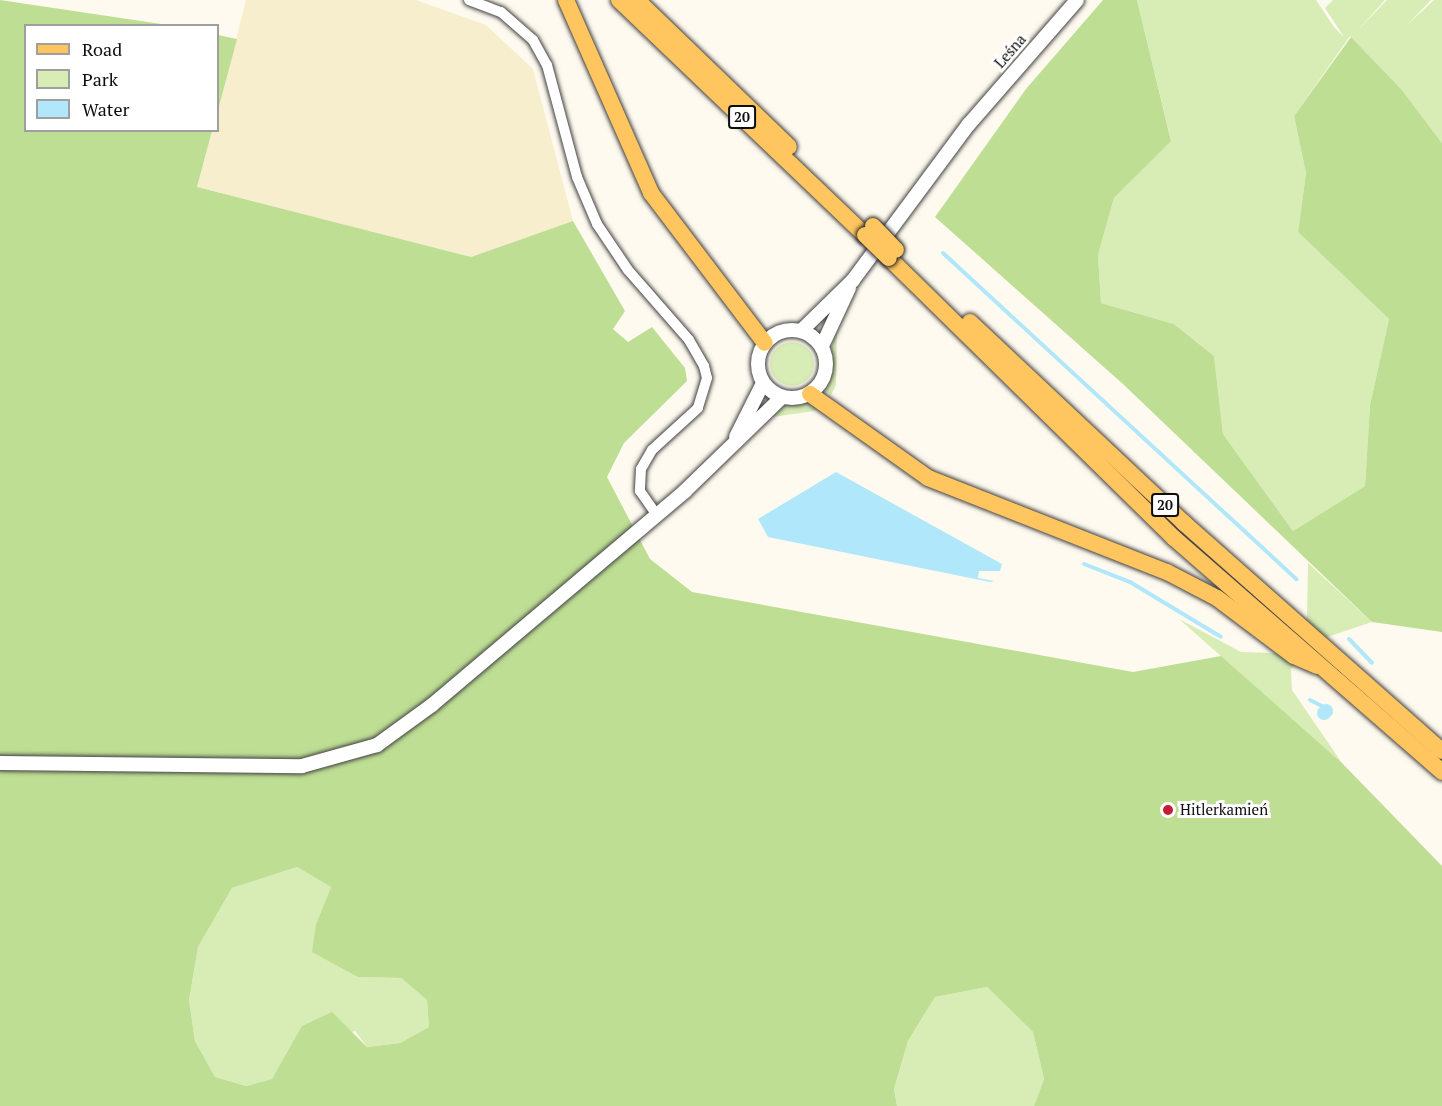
<!DOCTYPE html>
<meta charset="utf-8">
<style>
body{margin:0}
#map{position:relative;width:1442px;height:1106px;overflow:hidden;background:#fffaef;font-family:"PT Serif",serif}
div>[style]{position:absolute}
.farmland>*{inset:0;background:#f7eecd}
.green>*{inset:0;background:#d8ecb6}
.round{border-radius:50%}
.forest>*{inset:0;background:#bede94}
.water>*{inset:0;background:#b0e7fa}
.stream>*{height:4px;margin:-2px;padding:0 2px;transform-origin:2px;border-radius:2px;background:#b0e7fa}
.canal>*{height:14px;margin:-7px;padding:0 7px;transform-origin:7px;border-radius:7px;background:#b0e7fa}
.roads{filter:drop-shadow(0 0 2px #414141) drop-shadow(0 0 2px #414141)}
.minor>*{height:10px;margin:-5px;padding:0 5px;transform-origin:5px;border-radius:5px;background:#fff}
.tertiary>*{height:14px;margin:-7px;padding:0 7px;transform-origin:7px;border-radius:7px;background:#fff}
.tertiary>.ring{margin:-7px;padding:0;box-sizing:content-box;background:none;border:14px solid #fff;border-radius:50%}
.primary>*{height:16px;margin:-8px;padding:0 8px;transform-origin:8px;border-radius:8px;background:#ffc55f}
.bridges{filter:drop-shadow(0 0 2px #1f1f1f) drop-shadow(0 0 2px #1f1f1f)}
.primary-bridge>*{height:16px;margin:-8px;padding:0 8px;transform-origin:8px;border-radius:8px;background:#ffc55f}
.dots>*{width:16px;height:16px;translate:-50% -50%;box-sizing:border-box;border:3px solid #fff;border-radius:50%}
span{translate:-50% -50%;white-space:nowrap;text-align:center;line-height:1.15;-webkit-text-stroke:6px #fff;paint-order:stroke}
.shield-label span{padding:2px 4px;background:#fff;border:2px solid;border-radius:4px;-webkit-text-stroke-width:0}
.shield-label{font-size:14px;color:#0e0e0e;font-weight:700}
.street-label{font-size:15px;color:#0e0e0e}
.poi-label{font-size:15px;color:#0e0e0e}
.left{translate:0 -50%;text-align:left}
.legend{position:absolute;left:24px;top:24px;width:195px;height:108px;box-sizing:border-box;background:#fff;border:2px solid #9f9f9f;margin:0;padding:8px 10px;list-style:none;font-size:18px;color:#0e0e0e}
.legend li{display:flex;align-items:center;gap:12px;height:30px}
.legend b{width:30px;border:2px solid #9f9f9f}
</style>
<div id="map">
<div class="farmland">
<i style="clip-path:polygon(246px 0,416px 0,486px 25px,533px 69px,573px 221px,471px 257px,197px 187px,212px 131px,218px 130px,218px 110px)"></i>
</div>
<div class="green">
<i style="clip-path:polygon(1137px 0,1316px 0,1334px 27px,1344px 37px,1325px 8px,1333px 0,1385px 0,1356px 32px,1387px 0,1431px 0,1407px 25px,1434px 0,1442px 0,1442px 143px,1402px 90px,1350px 36px,1294px 116px,1306px 173px,1298px 232px,1389px 319px,1370px 405px,1365px 486px,1293px 531px,1223px 434px,1214px 356px,1174px 324px,1101px 303px,1098px 255px,1114px 198px,1171px 140px)"></i>
<i style="clip-path:polygon(837px 322px,836px 385px,831px 395px,824px 388px)"></i>
<i class="round" style="left:770px;top:342px;width:44px;height:44px"></i>
<i style="clip-path:polygon(810px 401px,822px 405px,814px 411px,766px 418px,784px 403px)"></i>
<i style="clip-path:polygon(1308px 563px,1372px 622px,1321px 639px,1291px 669px,1292px 690px,1342px 763px,1179px 619px,1241px 652px,1275px 653px,1307px 618px)"></i>
<i style="clip-path:polygon(297px 867px,331px 887px,316px 924px,358px 977px,401px 978px,427px 1000px,429px 1027px,400px 1043px,367px 1047px,355px 1031px,287px 1055px,272px 1079px,248px 1086px,215px 1077px,195px 1041px,189px 1000px,198px 947px,232px 888px)"></i>
<i style="clip-path:polygon(987px 987px,1033px 1032px,1044px 1079px,1034px 1106px,897px 1106px,894px 1089px,908px 1041px,935px 997px)"></i>
</div>
<div class="forest">
<i style="clip-path:polygon(evenodd,0 0,168px 25px,26px 26px,26px 130px,212px 131px,197px 187px,471px 257px,573px 221px,625px 311px,613px 329px,628px 342px,652px 327px,685px 368px,687px 381px,624px 443px,607px 477px,650px 559px,692px 592px,1133px 672px,1221px 656px,1342px 763px,1442px 866px,1442px 1106px,1034px 1106px,1044px 1079px,1033px 1032px,987px 987px,935px 997px,908px 1041px,894px 1089px,897px 1106px,0 1106px,0 0,297px 867px,331px 887px,316px 924px,312px 952px,358px 977px,401px 978px,427px 1000px,429px 1027px,400px 1043px,367px 1047px,332px 1012px,302px 1026px,272px 1079px,247px 1086px,215px 1077px,195px 1041px,189px 1000px,198px 947px,232px 888px,297px 867px)"></i>
<i style="clip-path:polygon(1103px 0,1137px 0,1171px 141px,1114px 198px,1098px 255px,1101px 303px,1174px 324px,1214px 356px,1223px 434px,1293px 531px,1365px 486px,1370px 405px,1389px 319px,1298px 232px,1306px 173px,1294px 116px,1351px 37px,1402px 90px,1442px 143px,1442px 632px,1372px 622px,1124px 385px,935px 217px,1026px 89px)"></i>
<i style="clip-path:polygon(218px 35px,237px 39px,218px 110px)"></i>
</div>
<div class="water">
<i style="clip-path:polygon(836px 472px,1002px 564px,1000px 571px,979px 571px,978px 578px,994px 581px,990px 582px,768px 537px,758px 519px)"></i>
</div>
<div class="stream">
<i style="left:943px;top:253px;width:481px;rotate:42.7deg"></i>
<i style="left:1084px;top:564px;width:49px;rotate:21.4deg"></i>
<i style="left:1130px;top:582px;width:106px;rotate:31.1deg"></i>
<i style="left:1349px;top:639px;width:33px;rotate:46deg"></i>
<i style="left:1310px;top:700px;width:20px;rotate:27deg"></i>
</div>
<div class="canal">
<i style="left:1324px;top:713px;width:3px;rotate:-45deg"></i>
</div>
<div class="roads">
<div class="minor">
<i style="left:469px;top:0;width:34px;rotate:21deg"></i>
<i style="left:501px;top:12px;width:43px;rotate:41.2deg"></i>
<i style="left:533px;top:40px;width:29px;rotate:61deg"></i>
<i style="left:547px;top:65px;width:116px;rotate:75deg"></i>
<i style="left:577px;top:177px;width:51px;rotate:66.9deg"></i>
<i style="left:597px;top:224px;width:55px;rotate:56deg"></i>
<i style="left:628px;top:270px;width:93px;rotate:48.9deg"></i>
<i style="left:689px;top:340px;width:30px;rotate:60deg"></i>
<i style="left:704px;top:366px;width:12px;rotate:76deg"></i>
<i style="left:707px;top:378px;width:31px;rotate:107deg"></i>
<i style="left:698px;top:408px;width:62px;rotate:137.6deg"></i>
<i style="left:652px;top:450px;width:22px;rotate:120deg"></i>
<i style="left:641px;top:469px;width:22px;rotate:93deg"></i>
<i style="left:640px;top:491px;width:29px;rotate:55deg"></i>
</div>
<div class="tertiary">
<i class="ring" style="left:758px;top:330px;width:54px;height:54px"></i>
<i style="left:801px;top:331px;width:73px;rotate:-44.4deg"></i>
<i style="left:853px;top:280px;width:194px;rotate:-53.4deg"></i>
<i style="left:969px;top:124px;width:164px;rotate:-48.9deg"></i>
<i style="left:822px;top:346px;width:64px;rotate:-65deg"></i>
<i style="left:736px;top:437px;width:60px;rotate:-63.4deg"></i>
<i style="left:0;top:763px;width:302px;rotate:0.6deg"></i>
<i style="left:302px;top:766px;width:78px;rotate:-15.6deg"></i>
<i style="left:377px;top:745px;width:68px;rotate:-36deg"></i>
<i style="left:432px;top:705px;width:331px;rotate:-40.2deg"></i>
<i style="left:685px;top:491px;width:135px;rotate:-44.1deg"></i>
</div>
<div class="primary">
<i style="left:566px;top:0;width:211px;rotate:66.2deg"></i>
<i style="left:651px;top:193px;width:188px;rotate:52.8deg"></i>
<i style="left:619px;top:0;width:340px;rotate:43.7deg"></i>
<i style="left:637px;top:0;width:211px;rotate:44deg"></i>
<i style="left:889px;top:258px;width:400px;rotate:44.5deg"></i>
<i style="left:1174px;top:538px;width:356px;rotate:41.1deg"></i>
<i style="left:970px;top:322px;width:294px;rotate:43.2deg"></i>
<i style="left:1184px;top:523px;width:344px;rotate:41.5deg"></i>
<i style="left:810px;top:394px;width:145px;rotate:35.4deg"></i>
<i style="left:928px;top:478px;width:257px;rotate:21.5deg"></i>
<i style="left:1167px;top:572px;width:56px;rotate:27.5deg"></i>
<i style="left:1217px;top:598px;width:96px;rotate:37deg"></i>
<i style="left:1294px;top:656px;width:25px;rotate:23deg"></i>
</div>
</div>
<div class="bridges">
<div class="primary-bridge">
<i style="left:873px;top:226px;width:33px;rotate:46deg"></i>
<i style="left:865px;top:235px;width:33px;rotate:44deg"></i>
</div>
</div>
<div class="dots">
<i style="left:1168px;top:810px;background:#c61d39"></i>
</div>
<div class="shield-label">
<span style="left:742px;top:117px">20</span>
<span style="left:1165px;top:505px">20</span>
</div>
<div class="street-label">
<span style="left:1010px;top:51px;rotate:-49deg">Leśna</span>
</div>
<div class="poi-label">
<span class="left" style="left:1180px;top:810px">Hitlerkamień</span>
</div>
<ul class="legend">
<li><b style="height:8px;background:#ffc55f"></b>Road</li>
<li><b style="height:16px;background:#d8ecb6"></b>Park</li>
<li><b style="height:16px;background:#b0e7fa"></b>Water</li>
</ul>
</div>
